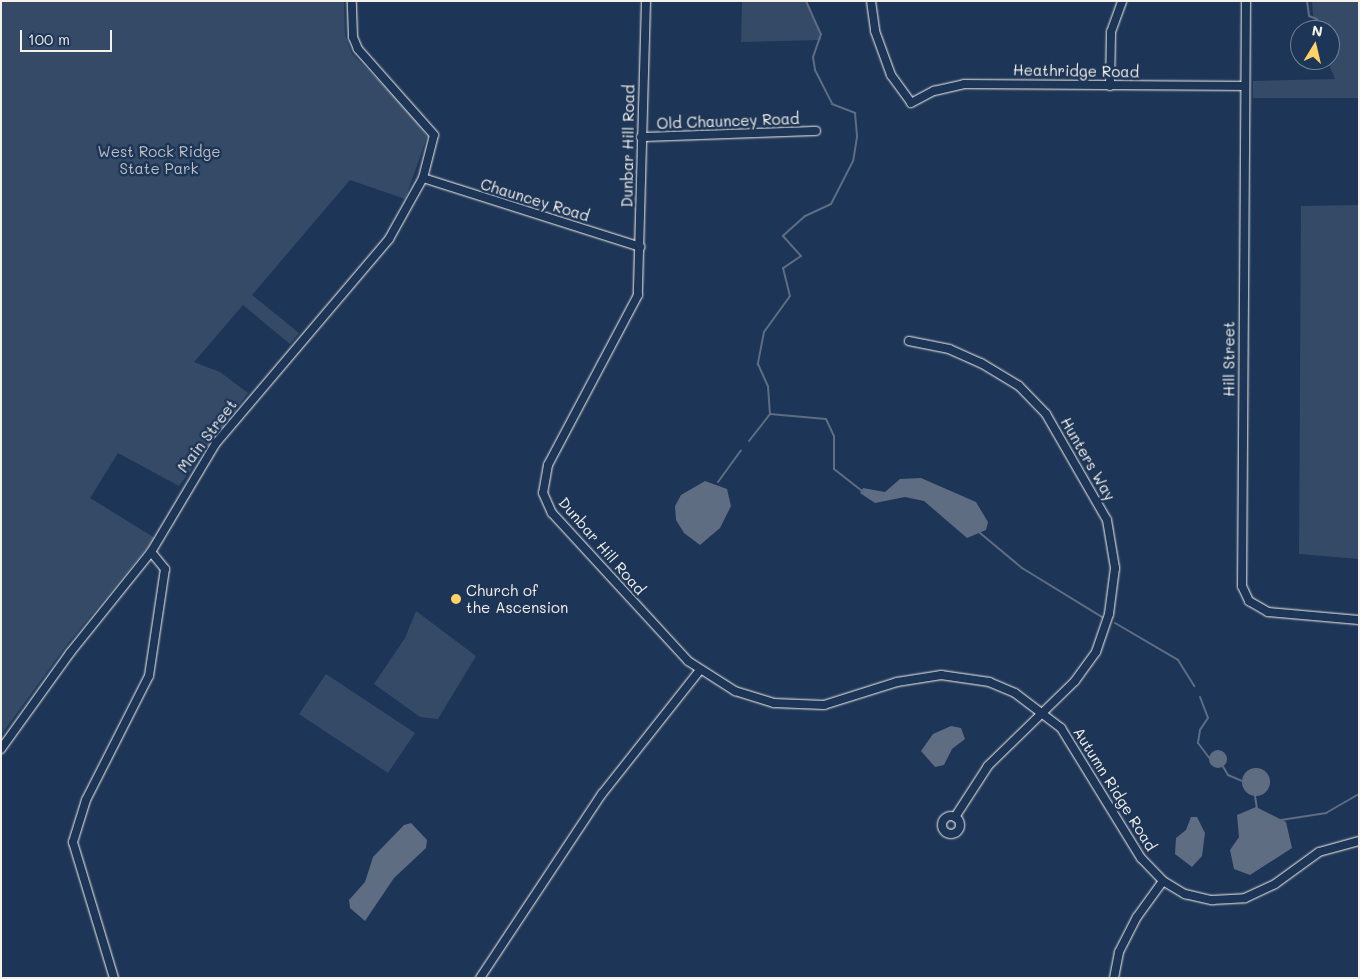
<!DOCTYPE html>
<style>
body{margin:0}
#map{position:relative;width:1360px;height:979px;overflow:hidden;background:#1d3557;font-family:Mali,sans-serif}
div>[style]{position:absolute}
.green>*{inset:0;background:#354a67}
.water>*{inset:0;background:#5e6d82}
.round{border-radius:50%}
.stream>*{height:2px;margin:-1px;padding:0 1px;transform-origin:1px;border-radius:1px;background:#5e6d82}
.roads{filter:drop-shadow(0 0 1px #f4f1e8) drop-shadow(0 0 1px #f4f1e8)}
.minor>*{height:8px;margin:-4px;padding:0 4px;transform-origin:4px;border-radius:4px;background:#1d3557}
.minor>.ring{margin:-4px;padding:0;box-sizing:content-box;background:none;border:8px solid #1d3557;border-radius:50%}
.dots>*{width:14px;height:14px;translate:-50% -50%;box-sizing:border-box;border:2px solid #1d3557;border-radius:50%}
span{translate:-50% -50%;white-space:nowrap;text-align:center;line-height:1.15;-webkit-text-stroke:5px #1d3557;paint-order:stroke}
.street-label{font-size:15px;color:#f4f1e8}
.park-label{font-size:15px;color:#bbbfc1}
.poi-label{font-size:15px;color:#f4f1e8}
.left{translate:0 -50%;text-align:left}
.frame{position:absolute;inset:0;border:2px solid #f4f1e8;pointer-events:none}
.north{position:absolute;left:1290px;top:20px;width:50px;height:50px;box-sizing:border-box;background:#1d3557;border:1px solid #738091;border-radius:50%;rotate:9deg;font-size:14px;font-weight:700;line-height:20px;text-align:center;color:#f4f1e8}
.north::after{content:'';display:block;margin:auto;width:18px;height:22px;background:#ffd166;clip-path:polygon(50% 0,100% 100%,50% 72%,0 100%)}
.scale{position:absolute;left:20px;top:30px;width:92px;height:22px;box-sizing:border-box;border:2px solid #f4f1e8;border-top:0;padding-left:6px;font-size:15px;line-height:18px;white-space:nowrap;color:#f4f1e8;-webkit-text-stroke:4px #1d3557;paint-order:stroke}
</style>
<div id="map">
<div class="green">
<i style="clip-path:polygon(1px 1px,344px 1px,345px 35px,352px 54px,411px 113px,427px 137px,405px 199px,350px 180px,252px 295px,299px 333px,290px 344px,243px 305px,194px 362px,220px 372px,248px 393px,179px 486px,118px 453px,90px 498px,155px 538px,66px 646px,1px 735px)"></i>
<i style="clip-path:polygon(742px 1px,805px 1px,821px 32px,821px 40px,741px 42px)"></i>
<i style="clip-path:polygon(1312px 1px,1359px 1px,1359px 98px,1253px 98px,1253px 81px,1335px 79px,1327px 60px,1330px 30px,1314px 30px)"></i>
<i style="clip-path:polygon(1359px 205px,1359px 559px,1299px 554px,1301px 206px)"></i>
<i style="clip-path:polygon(416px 611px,476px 656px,438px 719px,420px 717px,374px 684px,405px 638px)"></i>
<i style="clip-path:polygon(326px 674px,415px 733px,388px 773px,299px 714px)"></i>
</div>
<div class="water">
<i style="clip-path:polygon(921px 478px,976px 502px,988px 522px,986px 530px,967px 538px,924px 501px,905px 497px,875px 503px,860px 493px,863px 488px,885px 492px,900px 479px)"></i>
<i style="clip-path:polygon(705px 481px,727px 489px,731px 506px,720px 528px,700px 545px,684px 533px,676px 520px,675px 506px,681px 495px)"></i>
<i style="clip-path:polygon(951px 726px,961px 728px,965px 739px,952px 749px,944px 765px,935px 767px,921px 751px,933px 734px)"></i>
<i class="round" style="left:1209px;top:750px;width:18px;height:18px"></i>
<i class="round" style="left:1242px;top:768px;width:28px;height:28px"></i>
<i style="clip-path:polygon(1256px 807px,1286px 822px,1292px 848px,1250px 875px,1234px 869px,1230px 850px,1239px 837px,1237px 815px)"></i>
<i style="clip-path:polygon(1191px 817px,1197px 817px,1205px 833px,1202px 856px,1192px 867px,1175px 854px,1176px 838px,1186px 830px)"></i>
<i style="clip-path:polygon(411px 823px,427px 840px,426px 848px,394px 878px,365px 921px,350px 908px,349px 900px,365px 882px,373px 857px,404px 825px)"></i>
</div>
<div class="stream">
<i style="left:806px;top:1px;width:36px;rotate:66deg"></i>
<i style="left:821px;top:34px;width:24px;rotate:109deg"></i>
<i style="left:813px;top:57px;width:13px;rotate:81deg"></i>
<i style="left:815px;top:70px;width:38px;rotate:63deg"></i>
<i style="left:832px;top:104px;width:25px;rotate:21deg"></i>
<i style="left:855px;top:113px;width:24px;rotate:85deg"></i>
<i style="left:857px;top:137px;width:24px;rotate:99deg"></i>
<i style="left:853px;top:161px;width:48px;rotate:117.1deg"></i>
<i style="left:831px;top:204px;width:29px;rotate:155deg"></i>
<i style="left:805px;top:216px;width:30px;rotate:138deg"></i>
<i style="left:783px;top:236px;width:27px;rotate:48deg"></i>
<i style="left:801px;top:256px;width:22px;rotate:146deg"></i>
<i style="left:783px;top:268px;width:29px;rotate:76deg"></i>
<i style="left:790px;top:296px;width:44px;rotate:125.8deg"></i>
<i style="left:764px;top:332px;width:33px;rotate:101deg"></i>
<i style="left:758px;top:364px;width:24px;rotate:66deg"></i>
<i style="left:768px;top:386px;width:28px;rotate:86deg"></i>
<i style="left:770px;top:414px;width:56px;rotate:5.1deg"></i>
<i style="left:826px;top:419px;width:19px;rotate:65deg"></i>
<i style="left:834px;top:436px;width:33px;rotate:90deg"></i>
<i style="left:834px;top:469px;width:36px;rotate:38deg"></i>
<i style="left:1307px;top:1px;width:15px;rotate:82deg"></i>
<i style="left:1309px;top:16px;width:9px;rotate:21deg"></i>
<i style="left:749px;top:441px;width:34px;rotate:-52deg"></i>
<i style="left:718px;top:482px;width:39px;rotate:-54deg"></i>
<i style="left:980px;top:533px;width:55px;rotate:39.8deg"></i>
<i style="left:1022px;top:568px;width:94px;rotate:31.5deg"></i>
<i style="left:1115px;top:623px;width:73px;rotate:30.4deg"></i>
<i style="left:1178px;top:660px;width:31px;rotate:58deg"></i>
<i style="left:1200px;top:697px;width:22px;rotate:69deg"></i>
<i style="left:1208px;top:718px;width:14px;rotate:124deg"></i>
<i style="left:1200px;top:730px;width:13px;rotate:99deg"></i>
<i style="left:1198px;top:743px;width:21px;rotate:53deg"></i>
<i style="left:1222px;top:765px;width:12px;rotate:59deg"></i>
<i style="left:1228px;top:775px;width:15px;rotate:23deg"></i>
<i style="left:1255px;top:796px;width:12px;rotate:81deg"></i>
<i style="left:1281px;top:820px;width:46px;rotate:-8.8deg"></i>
<i style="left:1326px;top:813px;width:38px;rotate:-30deg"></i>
</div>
<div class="roads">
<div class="minor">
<i style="left:646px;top:1px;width:294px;rotate:91.6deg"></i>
<i style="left:638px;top:295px;width:192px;rotate:117.9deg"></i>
<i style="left:548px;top:465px;width:28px;rotate:100deg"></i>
<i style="left:543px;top:493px;width:22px;rotate:66deg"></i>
<i style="left:552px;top:513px;width:201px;rotate:47.4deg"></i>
<i style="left:688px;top:661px;width:56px;rotate:32.6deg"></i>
<i style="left:735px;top:691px;width:41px;rotate:17.1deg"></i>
<i style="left:774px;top:703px;width:50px;rotate:2.3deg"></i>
<i style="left:824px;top:705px;width:77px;rotate:-17.5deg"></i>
<i style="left:897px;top:682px;width:45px;rotate:-9deg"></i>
<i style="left:941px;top:675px;width:49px;rotate:8.3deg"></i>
<i style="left:989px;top:682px;width:28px;rotate:23deg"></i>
<i style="left:1015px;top:693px;width:58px;rotate:37.3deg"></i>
<i style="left:1061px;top:728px;width:153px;rotate:58.4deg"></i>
<i style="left:1141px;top:858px;width:32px;rotate:46deg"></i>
<i style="left:1163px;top:881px;width:26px;rotate:31deg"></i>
<i style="left:1185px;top:894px;width:28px;rotate:13deg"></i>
<i style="left:1212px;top:900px;width:33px;rotate:-3deg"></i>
<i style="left:1245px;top:898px;width:33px;rotate:-25deg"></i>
<i style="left:1275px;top:884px;width:54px;rotate:-36deg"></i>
<i style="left:1319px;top:852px;width:41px;rotate:-15.4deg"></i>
<i style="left:871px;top:1px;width:30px;rotate:82deg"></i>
<i style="left:875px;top:31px;width:47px;rotate:70deg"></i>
<i style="left:891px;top:75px;width:34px;rotate:54deg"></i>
<i style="left:911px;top:103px;width:26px;rotate:-28deg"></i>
<i style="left:934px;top:91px;width:31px;rotate:-13deg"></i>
<i style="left:964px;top:84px;width:281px;rotate:0.4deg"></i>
<i style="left:1246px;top:1px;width:585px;rotate:90.39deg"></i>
<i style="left:1242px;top:586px;width:17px;rotate:65deg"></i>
<i style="left:1249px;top:601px;width:22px;rotate:30deg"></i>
<i style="left:1268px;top:612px;width:91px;rotate:5deg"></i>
<i style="left:1110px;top:86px;width:54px;rotate:-88.9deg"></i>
<i style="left:1111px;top:32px;width:33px;rotate:-70deg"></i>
<i style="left:641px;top:137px;width:175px;rotate:-2deg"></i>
<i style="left:423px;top:178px;width:228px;rotate:17.6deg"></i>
<i style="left:909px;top:341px;width:41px;rotate:11.3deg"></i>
<i style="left:949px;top:349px;width:35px;rotate:24deg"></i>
<i style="left:981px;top:363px;width:44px;rotate:31.2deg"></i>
<i style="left:1019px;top:386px;width:39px;rotate:46deg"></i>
<i style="left:1046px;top:414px;width:122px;rotate:60.1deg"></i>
<i style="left:1107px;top:520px;width:49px;rotate:80.5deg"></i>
<i style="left:1115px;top:568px;width:46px;rotate:97.4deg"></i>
<i style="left:1109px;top:614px;width:40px;rotate:108.9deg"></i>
<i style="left:1096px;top:652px;width:36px;rotate:126deg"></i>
<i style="left:1075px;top:681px;width:122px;rotate:135.7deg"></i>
<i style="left:988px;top:766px;width:61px;rotate:122.9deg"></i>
<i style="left:1px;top:749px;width:118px;rotate:-54.3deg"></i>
<i style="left:70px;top:653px;width:129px;rotate:-51.3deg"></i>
<i style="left:151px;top:552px;width:127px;rotate:-59.2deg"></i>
<i style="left:216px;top:443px;width:267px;rotate:-49.7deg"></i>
<i style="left:389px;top:239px;width:70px;rotate:-60.9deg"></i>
<i style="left:423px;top:178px;width:44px;rotate:-75.7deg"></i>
<i style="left:434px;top:135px;width:115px;rotate:-131.5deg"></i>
<i style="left:358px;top:49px;width:13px;rotate:-113deg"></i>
<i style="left:353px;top:37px;width:36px;rotate:-92deg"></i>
<i class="ring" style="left:942px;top:816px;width:10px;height:10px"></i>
<i style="left:114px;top:978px;width:142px;rotate:-106.8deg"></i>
<i style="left:73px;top:842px;width:44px;rotate:-72.8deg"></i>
<i style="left:86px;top:800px;width:139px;rotate:-63.1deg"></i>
<i style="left:149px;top:676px;width:108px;rotate:-81.5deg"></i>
<i style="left:165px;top:569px;width:22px;rotate:-129deg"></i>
<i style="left:480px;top:978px;width:221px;rotate:-56.5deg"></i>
<i style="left:602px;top:794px;width:157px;rotate:-51.7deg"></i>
<i style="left:1114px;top:978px;width:26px;rotate:-79deg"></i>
<i style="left:1119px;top:952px;width:39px;rotate:-63deg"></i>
<i style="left:1137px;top:917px;width:44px;rotate:-54.2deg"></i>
</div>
</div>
<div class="dots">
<i style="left:456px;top:599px;background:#ffd166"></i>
</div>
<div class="street-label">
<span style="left:1076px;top:71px;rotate:1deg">Heathridge Road</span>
<span style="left:728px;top:121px;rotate:-2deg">Old Chauncey Road</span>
<span style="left:628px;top:146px;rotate:-89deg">Dunbar Hill Road</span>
<span style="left:535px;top:200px;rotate:17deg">Chauncey Road</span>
<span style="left:1229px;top:359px;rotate:-90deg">Hill Street</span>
<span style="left:207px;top:436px;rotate:-53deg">Main Street</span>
<span style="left:1088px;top:459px;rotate:60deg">Hunters Way</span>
<span style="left:602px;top:546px;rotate:49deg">Dunbar Hill Road</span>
<span style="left:1115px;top:789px;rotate:58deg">Autumn Ridge Road</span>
</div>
<div class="park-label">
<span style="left:159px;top:160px">West Rock Ridge<br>State Park</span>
</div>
<div class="poi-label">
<span class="left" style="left:466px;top:599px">Church of<br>the Ascension</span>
</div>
<div class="frame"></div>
<div class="north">N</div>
<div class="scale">100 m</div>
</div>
